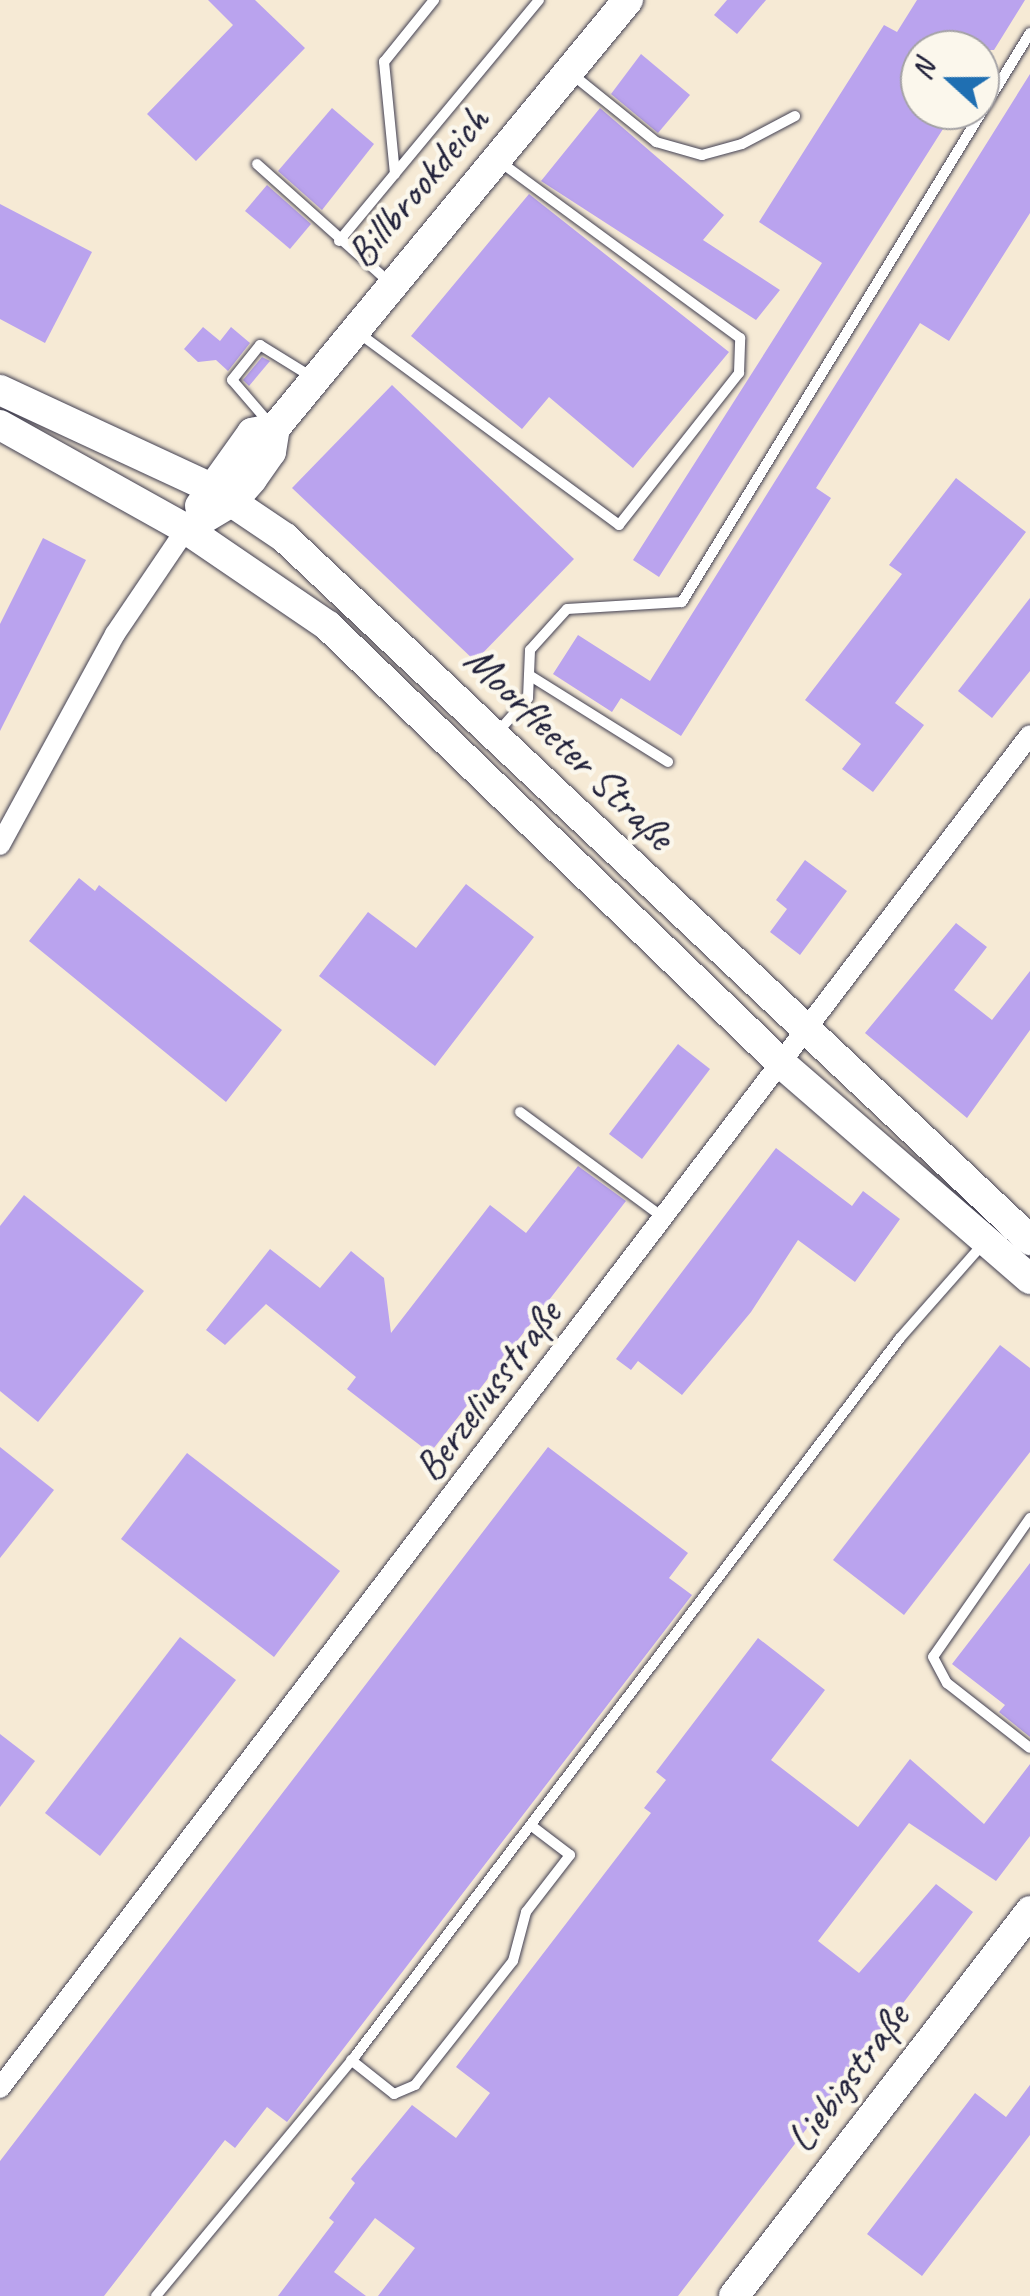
<!DOCTYPE html>
<meta charset="utf-8">
<style>
body{margin:0}
#map{position:relative;width:1030px;height:2296px;overflow:hidden;background:#f6ead5;font-family:Caveat,sans-serif}
div>[style]{position:absolute}
.building>*{inset:0;background:#baa3ee}
.roads{filter:drop-shadow(0 0 2px #424052) drop-shadow(0 0 2px #424052)}
.lane>*{height:10px;margin:-5px;padding:0 5px;transform-origin:5px;border-radius:5px;background:#fff}
.street>*{height:20px;margin:-10px;padding:0 10px;transform-origin:10px;border-radius:10px;background:#fff}
.secondary>*{height:30px;margin:-15px;padding:0 15px;transform-origin:15px;border-radius:15px;background:#fff}
span{translate:-50% -50%;white-space:nowrap;text-align:center;line-height:1.15;-webkit-text-stroke:9px #fbf7ec;paint-order:stroke}
.street-label{font-size:42px;color:#22223b}
.north{position:absolute;left:900px;top:30px;width:100px;height:100px;box-sizing:border-box;background:#fbf7ec;border:2px solid #a4a2a5;border-radius:50%;rotate:291deg;font-size:28px;font-weight:700;line-height:40px;text-align:center;color:#22223b}
.north::after{content:'';display:block;margin:auto;width:35px;height:45px;background:#1f6fb2;clip-path:polygon(50% 0,100% 100%,50% 72%,0 100%)}
</style>
<div id="map">
<div class="building">
<i style="clip-path:polygon(208px 0,255px 0,305px 48px,196px 161px,147px 114px,233px 25px)"></i>
<i style="clip-path:polygon(727px 0,766px 0,737px 34px,714px 15px)"></i>
<i style="clip-path:polygon(917px 0,1025px 0,994px 50px,920px 50px,920px 110px,955px 110px,659px 577px,633px 560px,822px 263px,759px 222px,884px 25px,897px 32px)"></i>
<i style="clip-path:polygon(641px 54px,690px 95px,658px 133px,611px 94px)"></i>
<i style="clip-path:polygon(1030px 74px,1030px 213px,949px 341px,920px 323px,816px 488px,831px 498px,681px 736px,621px 698px,612px 712px,553px 674px,578px 635px,650px 681px)"></i>
<i style="clip-path:polygon(332px 108px,374px 144px,322px 210px,278px 171px)"></i>
<i style="clip-path:polygon(600px 108px,724px 215px,703px 240px,780px 290px,756px 320px,541px 181px)"></i>
<i style="clip-path:polygon(267px 185px,311px 224px,290px 249px,245px 211px)"></i>
<i style="clip-path:polygon(529px 194px,729px 352px,633px 468px,549px 397px,522px 429px,411px 336px)"></i>
<i style="clip-path:polygon(0 204px,92px 252px,45px 343px,0 319px)"></i>
<i style="clip-path:polygon(203px 327px,220px 341px,231px 327px,250px 343px,228px 371px,216px 360px,198px 362px,184px 349px)"></i>
<i style="clip-path:polygon(262px 357px,270px 361px,249px 386px,243px 380px)"></i>
<i style="clip-path:polygon(392px 385px,574px 559px,475px 661px,292px 488px)"></i>
<i style="clip-path:polygon(956px 478px,1026px 532px,895px 703px,924px 725px,873px 792px,842px 769px,861px 744px,805px 700px,902px 574px,889px 565px)"></i>
<i style="clip-path:polygon(43px 538px,86px 560px,0 731px,0 624px)"></i>
<i style="clip-path:polygon(1030px 598px,1030px 671px,992px 718px,958px 691px)"></i>
<i style="clip-path:polygon(805px 860px,847px 891px,800px 955px,770px 932px,787px 909px,776px 900px)"></i>
<i style="clip-path:polygon(79px 878px,95px 891px,99px 885px,282px 1030px,226px 1102px,29px 941px)"></i>
<i style="clip-path:polygon(466px 884px,534px 937px,435px 1066px,319px 976px,368px 912px,416px 948px)"></i>
<i style="clip-path:polygon(956px 923px,987px 947px,954px 990px,992px 1020px,1030px 971px,1030px 1030px,967px 1118px,865px 1033px)"></i>
<i style="clip-path:polygon(678px 1044px,710px 1069px,642px 1159px,609px 1134px)"></i>
<i style="clip-path:polygon(776px 1148px,852px 1206px,863px 1191px,900px 1219px,855px 1282px,798px 1240px,751px 1312px,682px 1395px,638px 1361px,631px 1370px,616px 1359px)"></i>
<i style="clip-path:polygon(578px 1166px,626px 1201px,430px 1453px,347px 1389px,356px 1377px,266px 1304px,225px 1345px,206px 1330px,270px 1249px,320px 1288px,351px 1251px,384px 1278px,391px 1333px,490px 1205px,526px 1233px)"></i>
<i style="clip-path:polygon(24px 1195px,144px 1291px,38px 1422px,0 1391px,0 1226px)"></i>
<i style="clip-path:polygon(1000px 1345px,1030px 1368px,1030px 1452px,904px 1615px,833px 1560px)"></i>
<i style="clip-path:polygon(0 1447px,54px 1490px,0 1558px)"></i>
<i style="clip-path:polygon(548px 1447px,688px 1553px,669px 1578px,692px 1595px,287px 2122px,267px 2107px,235px 2148px,225px 2140px,104px 2296px,0 2296px,0 2161px)"></i>
<i style="clip-path:polygon(187px 1453px,340px 1571px,274px 1657px,121px 1539px)"></i>
<i style="clip-path:polygon(1030px 1563px,1030px 1737px,999px 1712px,1005px 1705px,952px 1664px)"></i>
<i style="clip-path:polygon(180px 1637px,236px 1680px,100px 1856px,45px 1813px)"></i>
<i style="clip-path:polygon(758px 1638px,825px 1690px,771px 1760px,858px 1827px,910px 1759px,984px 1824px,1030px 1764px,1030px 1836px,996px 1881px,909px 1823px,818px 1941px,859px 1973px,936px 1884px,973px 1912px,678px 2296px,378px 2296px,415px 2248px,375px 2218px,334px 2272px,366px 2296px,278px 2296px,334px 2222px,329px 2218px,355px 2183px,351px 2179px,412px 2105px,456px 2138px,490px 2093px,456px 2067px,651px 1813px,644px 1808px,666px 1780px,656px 1772px)"></i>
<i style="clip-path:polygon(0 1734px,35px 1761px,0 1807px)"></i>
<i style="clip-path:polygon(1030px 2085px,1030px 2135px,922px 2276px,867px 2234px,975px 2093px,1006px 2117px)"></i>
</div>
<div class="roads">
<div class="lane">
<i style="left:573px;top:75px;width:107px;rotate:38.9deg"></i>
<i style="left:656px;top:142px;width:48px;rotate:15.8deg"></i>
<i style="left:702px;top:155px;width:41px;rotate:-15.4deg"></i>
<i style="left:742px;top:144px;width:60px;rotate:-27.8deg"></i>
<i style="left:257px;top:164px;width:180px;rotate:41.8deg"></i>
<i style="left:395px;top:174px;width:113px;rotate:-95.6deg"></i>
<i style="left:384px;top:62px;width:80px;rotate:-51.1deg"></i>
<i style="left:339px;top:241px;width:313px;rotate:-50.3deg"></i>
<i style="left:360px;top:334px;width:322px;rotate:36.4deg"></i>
<i style="left:619px;top:525px;width:194px;rotate:-51.7deg"></i>
<i style="left:739px;top:373px;width:35px;rotate:-88deg"></i>
<i style="left:740px;top:338px;width:300px;rotate:-143.7deg"></i>
<i style="left:270px;top:424px;width:58px;rotate:-130.8deg"></i>
<i style="left:232px;top:380px;width:45px;rotate:-51.3deg"></i>
<i style="left:260px;top:345px;width:59px;rotate:31.8deg"></i>
<i style="left:529px;top:675px;width:164px;rotate:32deg"></i>
<i style="left:496px;top:734px;width:48px;rotate:-48.4deg"></i>
<i style="left:528px;top:698px;width:48px;rotate:-87.6deg"></i>
<i style="left:530px;top:650px;width:55px;rotate:-47.9deg"></i>
<i style="left:567px;top:609px;width:115px;rotate:-3.5deg"></i>
<i style="left:682px;top:602px;width:667px;rotate:-58.55deg"></i>
<i style="left:520px;top:1112px;width:180px;rotate:36.4deg"></i>
<i style="left:1030px;top:1518px;width:169px;rotate:124.9deg"></i>
<i style="left:933px;top:1657px;width:30px;rotate:62deg"></i>
<i style="left:947px;top:1683px;width:105px;rotate:38.1deg"></i>
<i style="left:351px;top:2060px;width:55px;rotate:38.3deg"></i>
<i style="left:394px;top:2094px;width:23px;rotate:-23deg"></i>
<i style="left:415px;top:2085px;width:158px;rotate:-51.7deg"></i>
<i style="left:513px;top:1961px;width:51px;rotate:-75.1deg"></i>
<i style="left:526px;top:1912px;width:72px;rotate:-52.3deg"></i>
<i style="left:570px;top:1855px;width:48px;rotate:-142.7deg"></i>
<i style="left:156px;top:2296px;width:313px;rotate:-50.3deg"></i>
<i style="left:356px;top:2055px;width:900px;rotate:-52.81deg"></i>
<i style="left:900px;top:1338px;width:125px;rotate:-48.6deg"></i>
</div>
<div class="street">
<i style="left:0;top:845px;width:240px;rotate:-61.4deg"></i>
<i style="left:115px;top:634px;width:127px;rotate:-55.9deg"></i>
<i style="left:0;top:2088px;width:1700px;rotate:-52.72deg"></i>
</div>
<div class="secondary">
<i style="left:0;top:390px;width:233px;rotate:24.9deg"></i>
<i style="left:211px;top:488px;width:89px;rotate:34deg"></i>
<i style="left:285px;top:538px;width:1024px;rotate:43.3deg"></i>
<i style="left:0;top:425px;width:213px;rotate:29.2deg"></i>
<i style="left:186px;top:529px;width:172px;rotate:34.3deg"></i>
<i style="left:328px;top:626px;width:632px;rotate:43.97deg"></i>
<i style="left:783px;top:1065px;width:327px;rotate:40.9deg"></i>
<i style="left:200px;top:506px;width:90px;rotate:-54.5deg"></i>
<i style="left:252px;top:433px;width:24px;rotate:-12deg"></i>
<i style="left:186px;top:529px;width:55px;rotate:-30.8deg"></i>
<i style="left:233px;top:501px;width:29px;rotate:-49deg"></i>
<i style="left:252px;top:479px;width:33px;rotate:-55deg"></i>
<i style="left:271px;top:452px;width:24px;rotate:-81deg"></i>
<i style="left:275px;top:428px;width:555px;rotate:-50.49deg"></i>
<i style="left:734px;top:2296px;width:486px;rotate:-52.4deg"></i>
</div>
</div>
<div class="street-label">
<span style="left:418px;top:187px;rotate:-50deg">Billbrookdeich</span>
<span style="left:569px;top:748px;rotate:44deg">Moorfleeter Straße</span>
<span style="left:488px;top:1391px;rotate:-53deg">Berzeliusstraße</span>
<span style="left:848px;top:2078px;rotate:-53deg">Liebigstraße</span>
</div>
<div class="north">N</div>
</div>
